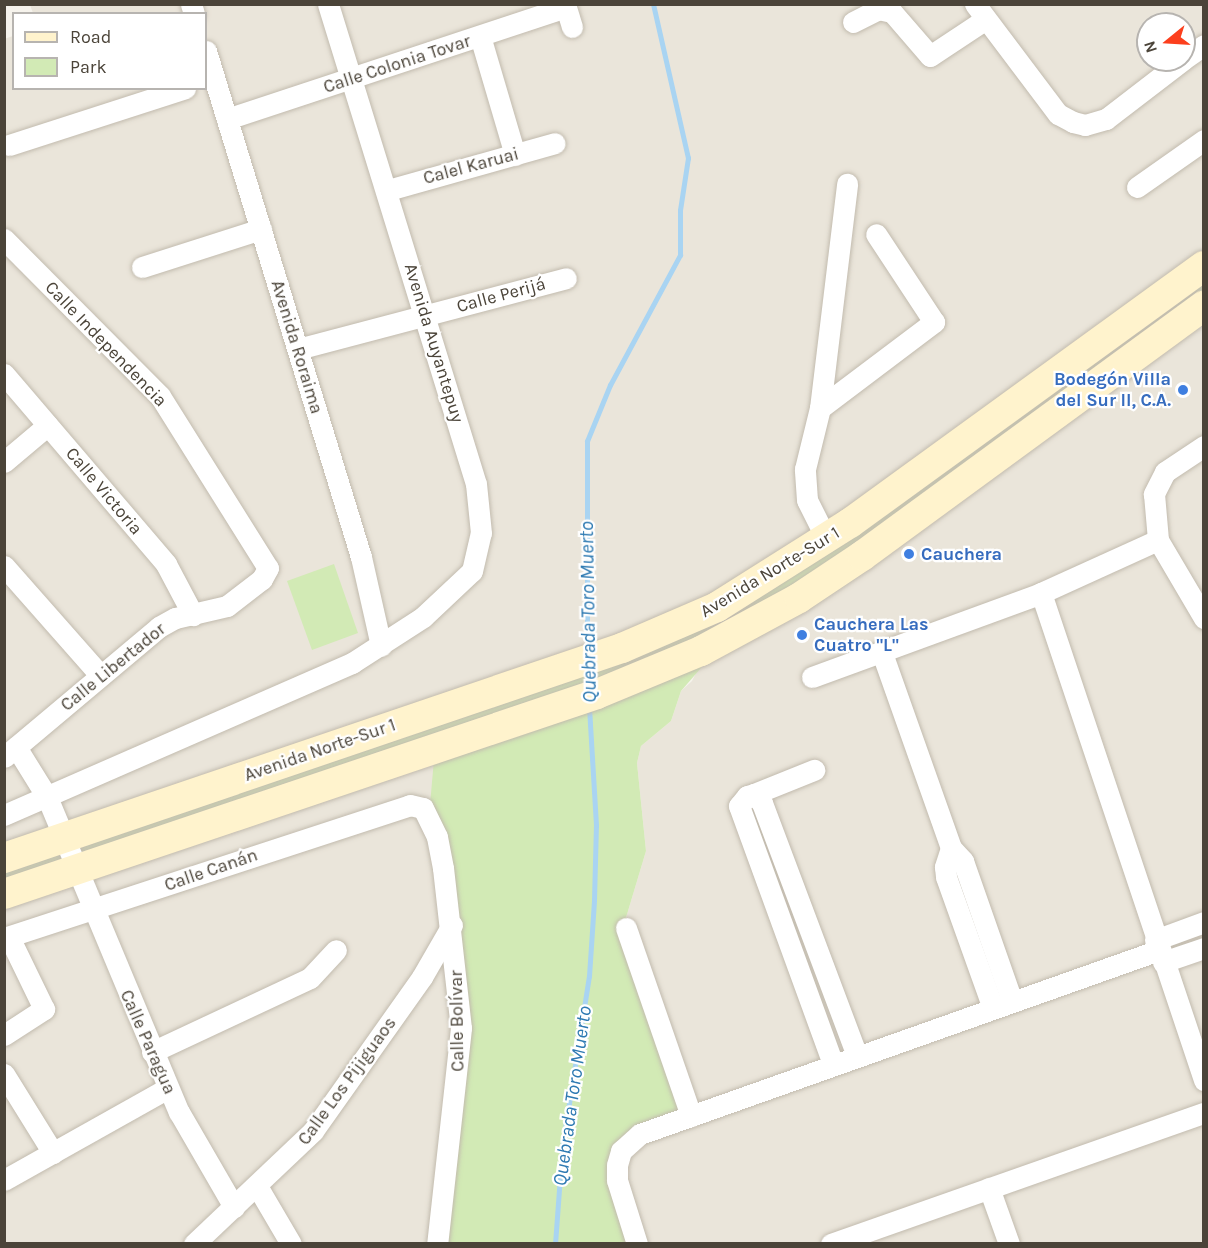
<!DOCTYPE html>
<meta charset="utf-8">
<style>
body{margin:0}
#map{position:relative;width:1208px;height:1248px;overflow:hidden;background:#f6f3ec;font-family:Karla,sans-serif}
div>[style]{position:absolute}
.residential>*{inset:0;background:#eae5da}
.green>*{inset:0;background:#d2eab5}
.stream>*{height:5px;margin:-2.5px;padding:0 2.5px;transform-origin:2.5px;border-radius:2.5px;background:#a9d4f2}
.roads{filter:drop-shadow(0 0 2px #c2bbae) drop-shadow(0 0 2px #c2bbae)}
.street>*{height:21px;margin:-10.5px;padding:0 10.5px;transform-origin:10.5px;border-radius:10.5px;background:#fff}
.secondary>*{height:30px;margin:-15px;padding:0 15px;transform-origin:15px;border-radius:15px;background:#fff3cd}
.dots>*{width:16px;height:16px;translate:-50% -50%;box-sizing:border-box;border:3px solid #fff;border-radius:50%}
span{translate:-50% -50%;white-space:nowrap;text-align:center;line-height:1.15;-webkit-text-stroke:4.5px #fff;paint-order:stroke}
.street-label{font-size:18px;color:#4b4439}
.shop-label{font-size:18px;color:#366cbe;font-weight:700}
.right{translate:-100% -50%;text-align:right}
.left{translate:0 -50%;text-align:left}
.water-label{font-size:20px;color:#2e7ab2;font-style:italic}
.frame{position:absolute;inset:0;border:6px solid #4b4439;pointer-events:none}
.legend{position:absolute;left:12px;top:12px;width:195px;height:78px;box-sizing:border-box;background:#fff;border:2px solid #b7b4b0;margin:0;padding:8px 10px;list-style:none;font-size:18px;color:#4b4439}
.legend li{display:flex;align-items:center;gap:12px;height:30px}
.legend b{width:30px;border:2px solid #b7b4b0}
.north{position:absolute;left:1136px;top:12px;width:60px;height:60px;box-sizing:border-box;background:#fff;border:2px solid #b7b4b0;border-radius:50%;rotate:252deg;font-size:16px;font-weight:700;line-height:24px;text-align:center;color:#4b4439}
.north::after{content:'';display:block;margin:auto;width:21px;height:27px;background:#fc3f1d;clip-path:polygon(50% 0,100% 100%,50% 72%,0 100%)}
</style>
<div id="map">
<div class="residential">
<i style="clip-path:polygon(evenodd,30px 5px,1203px 5px,1203px 266px,751px 588px,5px 858px,4px 39px,13px 36px,14px 88px,206px 88px,206px 14px,33px 13px,30px 5px,1148px 24px,1184px 24px,1184px 60px,1148px 60px,1148px 24px)"></i>
<i style="clip-path:polygon(1203px 306px,1203px 1243px,637px 1243px,621px 1151px,625px 921px,646px 851px,637px 763px,641px 746px,671px 721px,681px 691px,692px 681px,703px 659px)"></i>
<i style="clip-path:polygon(435px 748px,456px 960px,437px 1243px,5px 1243px,4px 894px)"></i>
</div>
<div class="green">
<i style="clip-path:polygon(1203px 266px,1203px 306px,703px 659px,701px 668px,681px 691px,671px 721px,641px 746px,637px 763px,646px 851px,625px 921px,691px 1116px,621px 1151px,637px 1243px,437px 1243px,460px 1053px,429px 816px,435px 748px,5px 894px,4px 858px,685px 623px)"></i>
<i style="clip-path:polygon(334px 564px,358px 633px,312px 650px,287px 581px)"></i>
</div>
<div class="stream">
<i style="left:587px;top:651px;width:210px;rotate:-90deg"></i>
<i style="left:587px;top:441px;width:61px;rotate:-67.7deg"></i>
<i style="left:610px;top:385px;width:148px;rotate:-61.7deg"></i>
<i style="left:680px;top:255px;width:45px;rotate:-90deg"></i>
<i style="left:680px;top:210px;width:53px;rotate:-81.3deg"></i>
<i style="left:688px;top:158px;width:158px;rotate:-102.8deg"></i>
<i style="left:555px;top:1244px;width:96px;rotate:-85.8deg"></i>
<i style="left:562px;top:1148px;width:174px;rotate:-81.1deg"></i>
<i style="left:589px;top:976px;width:76px;rotate:-86.2deg"></i>
<i style="left:594px;top:900px;width:75px;rotate:-88.5deg"></i>
<i style="left:596px;top:825px;width:117px;rotate:-93.4deg"></i>
</div>
<div class="roads">
<div class="street">
<i style="left:191px;top:4px;width:10px;rotate:73deg"></i>
<i style="left:565px;top:4px;width:24px;rotate:73deg"></i>
<i style="left:975px;top:4px;width:138px;rotate:53deg"></i>
<i style="left:1058px;top:114px;width:17px;rotate:28deg"></i>
<i style="left:1073px;top:122px;width:12px;rotate:14deg"></i>
<i style="left:1085px;top:125px;width:22px;rotate:-16deg"></i>
<i style="left:1106px;top:119px;width:97px;rotate:-37.5deg"></i>
<i style="left:853px;top:22px;width:28px;rotate:-27deg"></i>
<i style="left:878px;top:9px;width:14px;rotate:12deg"></i>
<i style="left:892px;top:12px;width:58px;rotate:49.2deg"></i>
<i style="left:930px;top:56px;width:67px;rotate:-33.5deg"></i>
<i style="left:480px;top:36px;width:124px;rotate:73.6deg"></i>
<i style="left:206px;top:51px;width:529px;rotate:72.97deg"></i>
<i style="left:361px;top:557px;width:91px;rotate:77.3deg"></i>
<i style="left:1184px;top:59px;width:24px;rotate:-35deg"></i>
<i style="left:227px;top:119px;width:356px;rotate:-18.3deg"></i>
<i style="left:9px;top:145px;width:185px;rotate:-17.9deg"></i>
<i style="left:1137px;top:187px;width:82px;rotate:-35deg"></i>
<i style="left:388px;top:190px;width:173px;rotate:-15.7deg"></i>
<i style="left:4px;top:239px;width:221px;rotate:45.2deg"></i>
<i style="left:160px;top:396px;width:203px;rotate:57.9deg"></i>
<i style="left:268px;top:568px;width:13px;rotate:119deg"></i>
<i style="left:262px;top:579px;width:44px;rotate:142.4deg"></i>
<i style="left:227px;top:606px;width:53px;rotate:167deg"></i>
<i style="left:175px;top:618px;width:18px;rotate:151deg"></i>
<i style="left:159px;top:627px;width:202px;rotate:140deg"></i>
<i style="left:142px;top:267px;width:125px;rotate:-17.7deg"></i>
<i style="left:298px;top:349px;width:277px;rotate:-14.8deg"></i>
<i style="left:4px;top:374px;width:250px;rotate:49.5deg"></i>
<i style="left:166px;top:564px;width:58px;rotate:62.1deg"></i>
<i style="left:820px;top:408px;width:143px;rotate:-37deg"></i>
<i style="left:934px;top:322px;width:105px;rotate:-123.4deg"></i>
<i style="left:1204px;top:446px;width:47px;rotate:146.3deg"></i>
<i style="left:1165px;top:472px;width:25px;rotate:117deg"></i>
<i style="left:1154px;top:494px;width:46px;rotate:85deg"></i>
<i style="left:1158px;top:540px;width:91px;rotate:59.5deg"></i>
<i style="left:4px;top:462px;width:57px;rotate:-40.1deg"></i>
<i style="left:826px;top:538px;width:42px;rotate:-116.6deg"></i>
<i style="left:807px;top:500px;width:31px;rotate:-94deg"></i>
<i style="left:805px;top:469px;width:63px;rotate:-76.2deg"></i>
<i style="left:820px;top:408px;width:226px;rotate:-83.1deg"></i>
<i style="left:4px;top:566px;width:145px;rotate:48.6deg"></i>
<i style="left:1041px;top:593px;width:514px;rotate:71.49deg"></i>
<i style="left:882px;top:653px;width:207px;rotate:70.5deg"></i>
<i style="left:951px;top:848px;width:18px;rotate:47deg"></i>
<i style="left:963px;top:861px;width:148px;rotate:70.7deg"></i>
<i style="left:812px;top:677px;width:244px;rotate:-20.1deg"></i>
<i style="left:1041px;top:593px;width:128px;rotate:-24.4deg"></i>
<i style="left:16px;top:747px;width:59px;rotate:58.2deg"></i>
<i style="left:47px;top:797px;width:342px;rotate:67.3deg"></i>
<i style="left:179px;top:1112px;width:110px;rotate:59.9deg"></i>
<i style="left:754px;top:794px;width:65px;rotate:-21.8deg"></i>
<i style="left:4px;top:815px;width:380px;rotate:-23.6deg"></i>
<i style="left:352px;top:663px;width:85px;rotate:-32.9deg"></i>
<i style="left:423px;top:617px;width:67px;rotate:-43.2deg"></i>
<i style="left:472px;top:571px;width:39px;rotate:-77deg"></i>
<i style="left:481px;top:533px;width:49px;rotate:-95.8deg"></i>
<i style="left:476px;top:484px;width:502px;rotate:-107.14deg"></i>
<i style="left:951px;top:848px;width:20px;rotate:108deg"></i>
<i style="left:945px;top:867px;width:10px;rotate:84deg"></i>
<i style="left:946px;top:877px;width:139px;rotate:70.3deg"></i>
<i style="left:626px;top:928px;width:199px;rotate:70.9deg"></i>
<i style="left:4px;top:938px;width:427px;rotate:-18.1deg"></i>
<i style="left:410px;top:805px;width:13px;rotate:13deg"></i>
<i style="left:423px;top:808px;width:32px;rotate:64deg"></i>
<i style="left:437px;top:837px;width:32px;rotate:79deg"></i>
<i style="left:443px;top:868px;width:161px;rotate:83.6deg"></i>
<i style="left:461px;top:1028px;width:217px;rotate:96.3deg"></i>
<i style="left:1155px;top:940px;width:52px;rotate:-20.2deg"></i>
<i style="left:1163px;top:962px;width:43px;rotate:-18.9deg"></i>
<i style="left:4px;top:1035px;width:48px;rotate:-33deg"></i>
<i style="left:44px;top:1009px;width:80px;rotate:-115.9deg"></i>
<i style="left:152px;top:1052px;width:174px;rotate:-25.1deg"></i>
<i style="left:310px;top:978px;width:38px;rotate:-47deg"></i>
<i style="left:833px;top:1064px;width:275px;rotate:-110deg"></i>
<i style="left:739px;top:806px;width:13px;rotate:-51deg"></i>
<i style="left:747px;top:796px;width:7px;rotate:-16deg"></i>
<i style="left:754px;top:794px;width:12px;rotate:48deg"></i>
<i style="left:762px;top:803px;width:270px;rotate:69.4deg"></i>
<i style="left:4px;top:1074px;width:93px;rotate:58.2deg"></i>
<i style="left:4px;top:1180px;width:188px;rotate:-29.3deg"></i>
<i style="left:257px;top:1186px;width:67px;rotate:59.6deg"></i>
<i style="left:989px;top:1188px;width:59px;rotate:70.3deg"></i>
<i style="left:194px;top:1244px;width:164px;rotate:-43.5deg"></i>
<i style="left:313px;top:1131px;width:189px;rotate:-54.7deg"></i>
<i style="left:422px;top:977px;width:60px;rotate:-60deg"></i>
<i style="left:637px;top:1244px;width:67px;rotate:-107.4deg"></i>
<i style="left:617px;top:1180px;width:15px;rotate:-90deg"></i>
<i style="left:617px;top:1165px;width:15px;rotate:-74deg"></i>
<i style="left:621px;top:1151px;width:25px;rotate:-42deg"></i>
<i style="left:640px;top:1134px;width:551px;rotate:-19.52deg"></i>
<i style="left:831px;top:1244px;width:395px;rotate:-19.4deg"></i>
</div>
<div class="secondary">
<i style="left:4px;top:858px;width:653px;rotate:-18.77deg"></i>
<i style="left:622px;top:648px;width:103px;rotate:-23.3deg"></i>
<i style="left:717px;top:607px;width:157px;rotate:-32.3deg"></i>
<i style="left:850px;top:523px;width:437px;rotate:-36deg"></i>
<i style="left:4px;top:894px;width:626px;rotate:-18.64deg"></i>
<i style="left:597px;top:694px;width:113px;rotate:-22.5deg"></i>
<i style="left:701px;top:651px;width:111px;rotate:-28.4deg"></i>
<i style="left:799px;top:598px;width:76px;rotate:-33.7deg"></i>
<i style="left:862px;top:556px;width:424px;rotate:-36.2deg"></i>
</div>
</div>
<div class="dots">
<i style="left:1183px;top:390px;background:#3f7fe0"></i>
<i style="left:909px;top:554px;background:#3f7fe0"></i>
<i style="left:802px;top:635px;background:#3f7fe0"></i>
</div>
<div class="street-label">
<span style="left:397px;top:64px;rotate:-18deg">Calle Colonia Tovar</span>
<span style="left:471px;top:166px;rotate:-15deg">Calel Karuai</span>
<span style="left:501px;top:295px;rotate:-15deg">Calle Perijá</span>
<span style="left:434px;top:343px;rotate:73deg">Avenida Auyantepuy</span>
<span style="left:106px;top:344px;rotate:46deg">Calle Independencia</span>
<span style="left:297px;top:347px;rotate:73deg">Avenida Roraima</span>
<span style="left:104px;top:491px;rotate:50deg">Calle Victoria</span>
<span style="left:770px;top:572px;rotate:-31deg">Avenida Norte-Sur 1</span>
<span style="left:113px;top:667px;rotate:-39deg">Calle Libertador</span>
<span style="left:320px;top:750px;rotate:-19deg">Avenida Norte-Sur 1</span>
<span style="left:211px;top:870px;rotate:-19deg">Calle Canán</span>
<span style="left:457px;top:1021px;rotate:-91deg">Calle Bolívar</span>
<span style="left:148px;top:1042px;rotate:66deg">Calle Paragua</span>
<span style="left:347px;top:1081px;rotate:-54deg">Calle Los Pijiguaos</span>
</div>
<div class="shop-label">
<span class="right" style="left:1171px;top:390px">Bodegón Villa<br>del Sur II, C.A.</span>
<span class="left" style="left:921px;top:554px">Cauchera</span>
<span class="left" style="left:814px;top:635px">Cauchera Las<br>Cuatro "L"</span>
</div>
<div class="water-label">
<span style="left:588px;top:612px;rotate:-91deg">Quebrada Toro Muerto</span>
<span style="left:572px;top:1096px;rotate:-82deg">Quebrada Toro Muerto</span>
</div>
<div class="frame"></div>
<ul class="legend">
<li><b style="height:8px;background:#fff3cd"></b>Road</li>
<li><b style="height:16px;background:#d2eab5"></b>Park</li>
</ul>
<div class="north">N</div>
</div>
